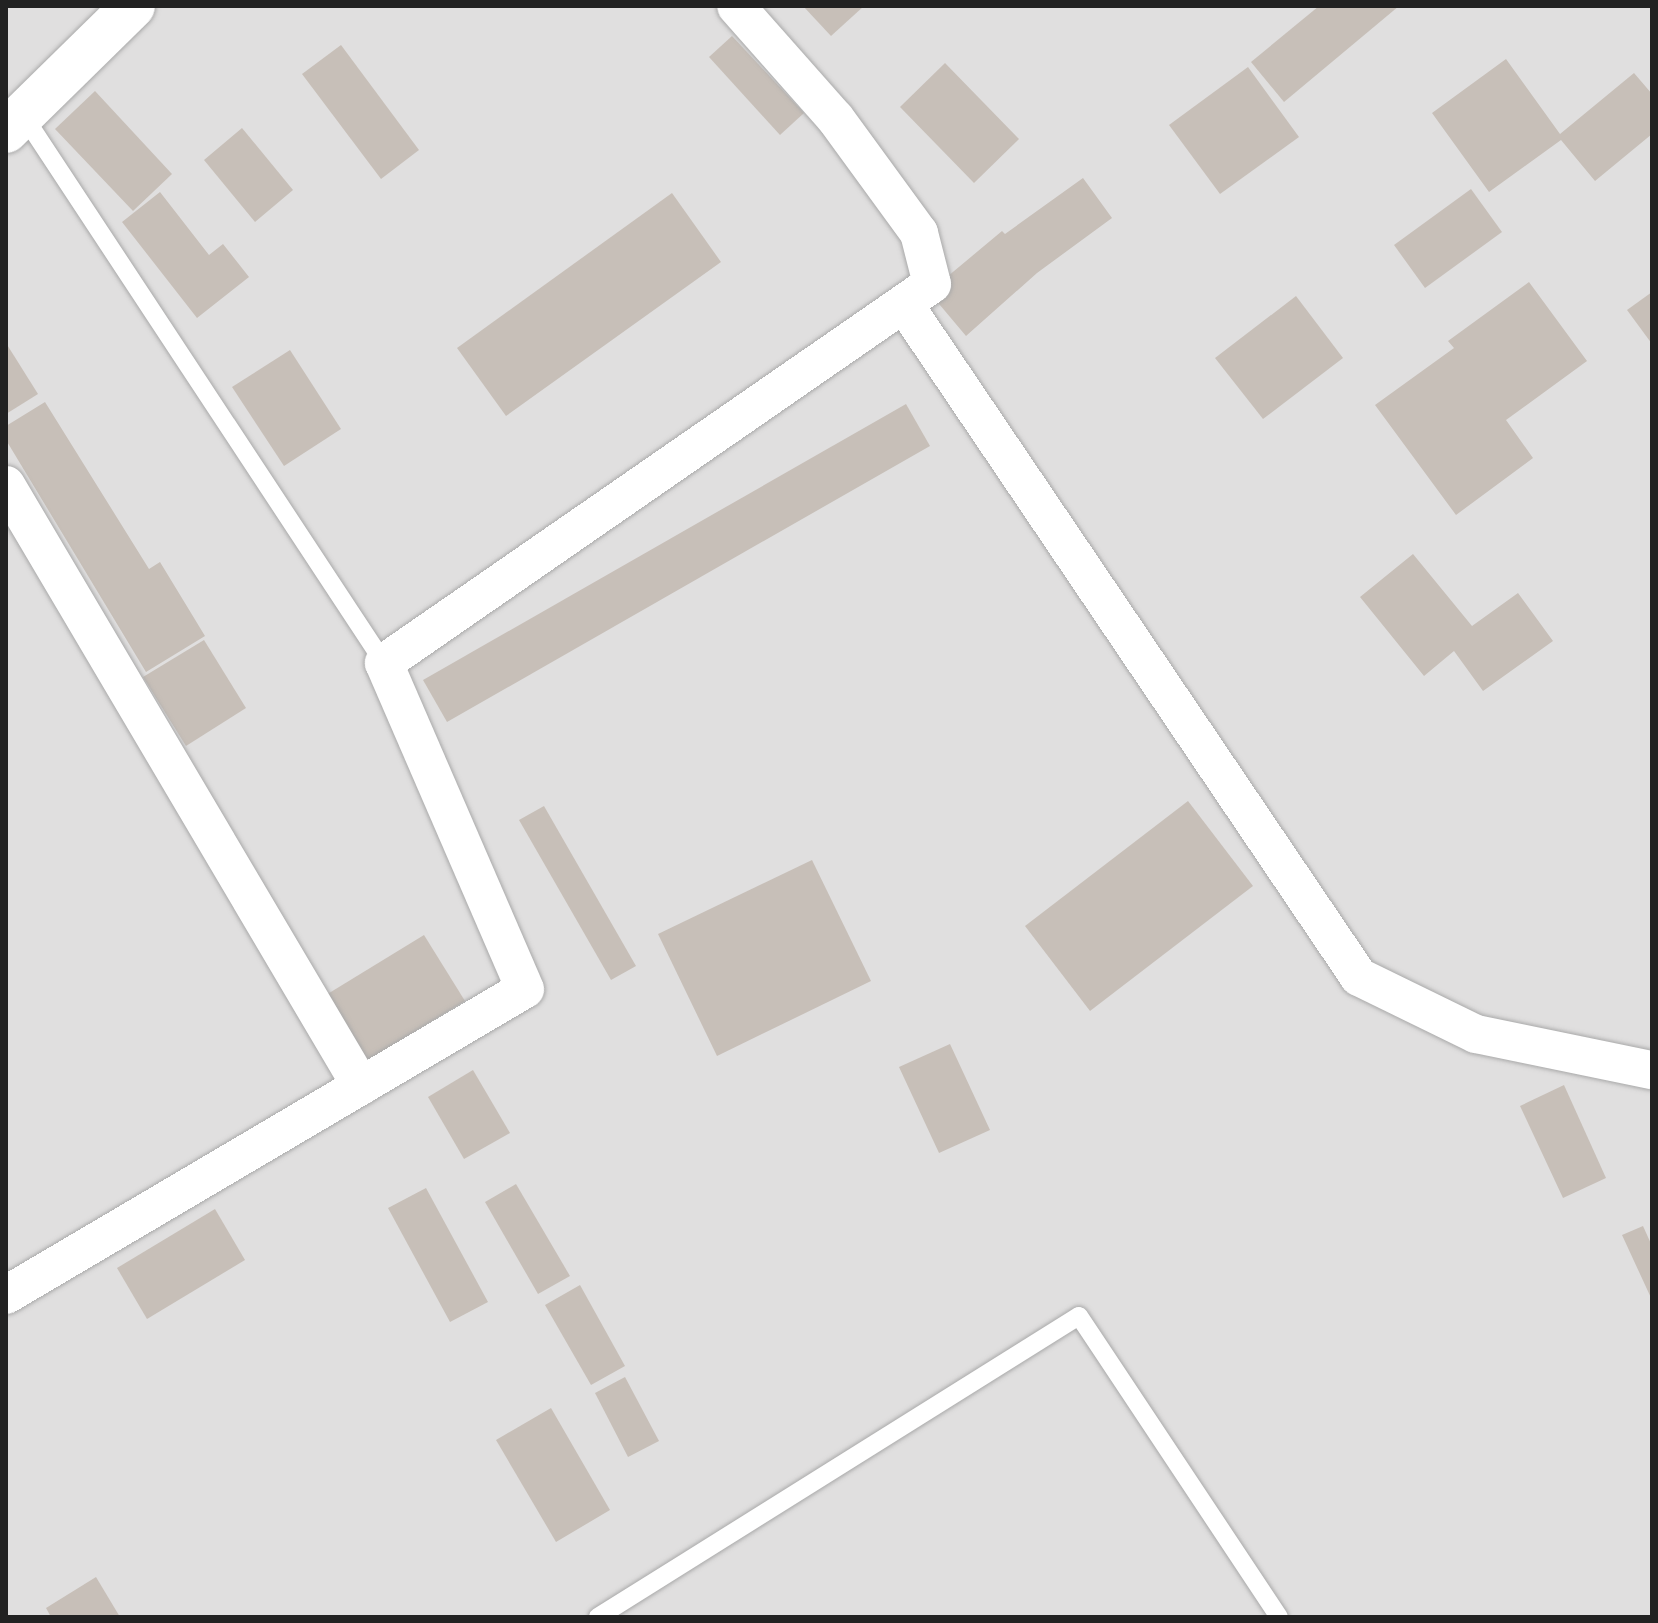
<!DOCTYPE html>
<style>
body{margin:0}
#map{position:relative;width:1658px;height:1623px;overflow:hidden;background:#f2efe9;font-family:"Roboto Condensed",sans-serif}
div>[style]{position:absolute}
.residential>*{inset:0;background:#e0dfdf}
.building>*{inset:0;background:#c7bfb8}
.roads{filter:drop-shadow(0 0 2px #a9a9a9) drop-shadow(0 0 2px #a9a9a9)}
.service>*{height:18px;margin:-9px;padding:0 9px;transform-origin:9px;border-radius:9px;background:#fff}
.minor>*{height:38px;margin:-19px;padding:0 19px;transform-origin:19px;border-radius:19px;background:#fff}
.tertiary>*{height:44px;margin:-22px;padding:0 22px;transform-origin:22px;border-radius:22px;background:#fff}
span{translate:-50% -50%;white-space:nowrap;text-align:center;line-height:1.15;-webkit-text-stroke:6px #fff;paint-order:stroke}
.frame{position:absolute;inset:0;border:8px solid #222;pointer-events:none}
</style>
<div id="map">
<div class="residential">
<i style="clip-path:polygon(6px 6px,1652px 6px,1652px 1617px,6px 1617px)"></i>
</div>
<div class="building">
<i style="clip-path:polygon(803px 6px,864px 6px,831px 36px)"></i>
<i style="clip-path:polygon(1319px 6px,1399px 6px,1284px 102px,1251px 62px)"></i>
<i style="clip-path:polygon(732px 36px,804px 113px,780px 135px,709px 57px)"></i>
<i style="clip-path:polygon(341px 45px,419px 150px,381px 179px,302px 74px)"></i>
<i style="clip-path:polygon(1506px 59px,1560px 134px,1634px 73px,1652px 94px,1652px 134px,1595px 181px,1561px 140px,1489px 192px,1432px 113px)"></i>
<i style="clip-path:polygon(945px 63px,1019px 139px,974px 183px,900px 107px)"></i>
<i style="clip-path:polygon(1248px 67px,1299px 137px,1220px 194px,1169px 125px)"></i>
<i style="clip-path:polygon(95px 91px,172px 174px,133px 211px,55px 129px)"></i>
<i style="clip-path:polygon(242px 128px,293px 190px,255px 222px,204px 160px)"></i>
<i style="clip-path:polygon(1083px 178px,1112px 218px,1037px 273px,966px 336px,929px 292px,1002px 231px,1005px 234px)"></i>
<i style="clip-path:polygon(1471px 189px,1502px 232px,1425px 288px,1394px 245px)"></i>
<i style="clip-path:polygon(160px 192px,209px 255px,223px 244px,249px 277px,197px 318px,122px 222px)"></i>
<i style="clip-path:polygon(672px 193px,721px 262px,506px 416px,457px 348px)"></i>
<i style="clip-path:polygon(1529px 282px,1587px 361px,1506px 420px,1533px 458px,1456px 515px,1375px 405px,1454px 348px,1448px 341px)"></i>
<i style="clip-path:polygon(1652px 292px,1652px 344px,1627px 310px)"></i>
<i style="clip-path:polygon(1296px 296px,1343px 358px,1263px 419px,1215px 358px)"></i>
<i style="clip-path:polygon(6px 343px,38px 394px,6px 414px)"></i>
<i style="clip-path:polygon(290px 350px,341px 429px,284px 466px,232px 387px)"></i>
<i style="clip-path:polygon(45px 402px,149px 569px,160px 562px,205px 636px,146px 672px,6px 440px,6px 426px)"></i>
<i style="clip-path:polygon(906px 404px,930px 446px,447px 722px,423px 680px)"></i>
<i style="clip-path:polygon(1413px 554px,1472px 626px,1518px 593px,1553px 641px,1483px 691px,1454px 651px,1424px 676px,1360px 597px)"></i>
<i style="clip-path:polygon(204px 640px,246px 708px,186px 746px,143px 677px)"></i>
<i style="clip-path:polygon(1188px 801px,1253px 886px,1090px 1011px,1025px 926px)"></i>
<i style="clip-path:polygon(544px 806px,636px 966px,611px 980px,519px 820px)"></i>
<i style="clip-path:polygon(812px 860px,871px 981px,717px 1056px,658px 934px)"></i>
<i style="clip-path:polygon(424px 935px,465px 1001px,362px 1064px,321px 998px)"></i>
<i style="clip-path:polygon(950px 1044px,990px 1130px,939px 1153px,899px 1067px)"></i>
<i style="clip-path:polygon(473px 1070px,510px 1133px,464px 1159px,428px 1097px)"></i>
<i style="clip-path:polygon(1564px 1085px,1606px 1178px,1563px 1198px,1520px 1106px)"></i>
<i style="clip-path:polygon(516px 1184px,570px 1276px,538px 1294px,485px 1202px)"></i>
<i style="clip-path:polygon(426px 1188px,488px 1302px,450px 1322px,388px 1208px)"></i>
<i style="clip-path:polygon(215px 1209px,245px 1260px,147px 1319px,117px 1268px)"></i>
<i style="clip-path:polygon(1643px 1226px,1652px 1246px,1652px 1300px,1622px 1235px)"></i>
<i style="clip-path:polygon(580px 1285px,625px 1366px,591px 1385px,545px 1305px)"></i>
<i style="clip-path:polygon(625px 1377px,659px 1441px,628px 1457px,595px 1393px)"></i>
<i style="clip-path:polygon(551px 1408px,610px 1510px,556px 1542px,496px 1440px)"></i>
<i style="clip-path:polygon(96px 1577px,120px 1617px,51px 1617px,46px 1608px)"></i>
</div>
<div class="roads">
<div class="service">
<i style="left:23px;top:115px;width:656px;rotate:56.62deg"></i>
<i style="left:598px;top:1617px;width:567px;rotate:-32.04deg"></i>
<i style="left:1079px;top:1316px;width:361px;rotate:56.4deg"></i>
</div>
<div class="minor">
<i style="left:904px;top:304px;width:812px;rotate:55.94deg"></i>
<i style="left:1359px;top:977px;width:130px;rotate:26deg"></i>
<i style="left:1476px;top:1034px;width:180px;rotate:11.6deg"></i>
<i style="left:6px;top:485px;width:698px;rotate:59.43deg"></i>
<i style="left:6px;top:1295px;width:602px;rotate:-30.52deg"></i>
<i style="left:525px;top:989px;width:355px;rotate:-113.4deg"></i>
<i style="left:384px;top:663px;width:666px;rotate:-34.67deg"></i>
<i style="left:932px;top:284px;width:53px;rotate:-104.3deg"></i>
<i style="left:919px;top:233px;width:142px;rotate:-126.1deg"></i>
<i style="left:835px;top:118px;width:149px;rotate:-131.5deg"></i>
</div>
<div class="tertiary">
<i style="left:6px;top:131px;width:178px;rotate:-44.5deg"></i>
</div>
</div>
<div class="frame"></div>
</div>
